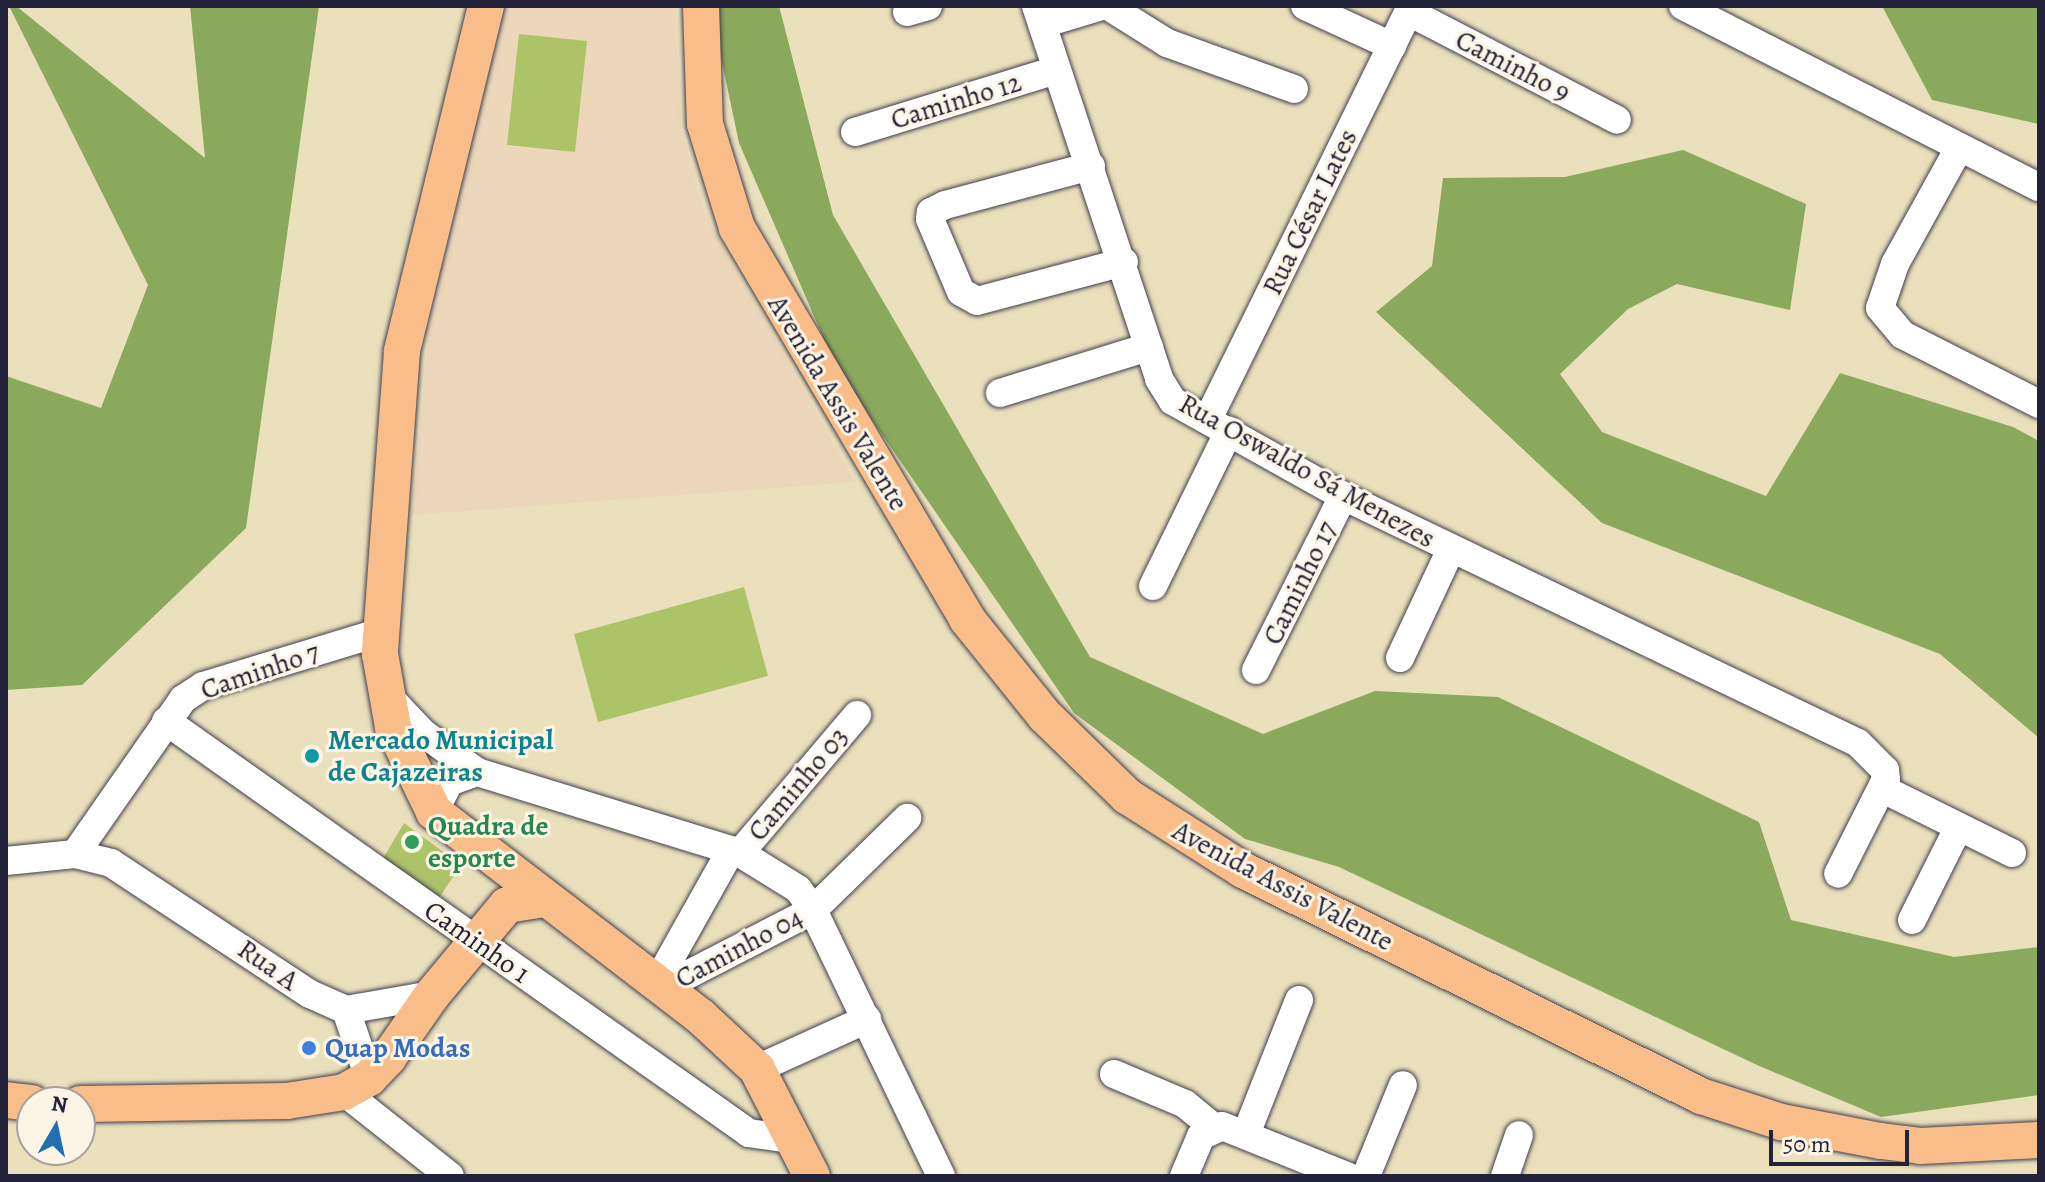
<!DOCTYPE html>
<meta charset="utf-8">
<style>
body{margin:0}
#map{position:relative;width:2045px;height:1182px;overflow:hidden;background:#eae0bc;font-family:Alegreya,serif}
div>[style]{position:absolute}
.built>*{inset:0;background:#ecd7ba}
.green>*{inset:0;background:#adc368}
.forest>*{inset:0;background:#8aa95c}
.roads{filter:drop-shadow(0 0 2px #403e4e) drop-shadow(0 0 2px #403e4e)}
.minor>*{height:28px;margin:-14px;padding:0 14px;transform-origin:14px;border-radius:14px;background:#fff}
.major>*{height:36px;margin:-18px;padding:0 18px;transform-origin:18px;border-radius:18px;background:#f8bd88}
.dots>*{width:22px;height:22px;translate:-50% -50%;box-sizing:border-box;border:4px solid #fcf5e5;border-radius:50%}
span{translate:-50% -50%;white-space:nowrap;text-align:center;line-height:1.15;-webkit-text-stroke:6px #fcf5e5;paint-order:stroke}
.street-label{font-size:28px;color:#22223b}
.culture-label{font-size:28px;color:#0d838f;font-weight:700}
.left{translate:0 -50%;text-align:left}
.leisure-label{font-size:28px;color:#27864d;font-weight:700}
.shop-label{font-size:28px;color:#366cbe;font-weight:700}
.frame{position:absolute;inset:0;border:8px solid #22223b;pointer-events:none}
.north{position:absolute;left:16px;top:1086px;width:80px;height:80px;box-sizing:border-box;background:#fcf5e5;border:2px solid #a5a1a1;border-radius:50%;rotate:9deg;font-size:22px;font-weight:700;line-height:32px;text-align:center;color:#22223b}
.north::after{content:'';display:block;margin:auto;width:28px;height:36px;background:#1f6fb2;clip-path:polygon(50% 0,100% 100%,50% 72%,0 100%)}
.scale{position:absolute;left:1769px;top:1130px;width:140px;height:36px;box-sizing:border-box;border:4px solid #22223b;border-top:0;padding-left:10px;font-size:24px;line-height:28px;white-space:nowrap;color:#22223b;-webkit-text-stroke:6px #fcf5e5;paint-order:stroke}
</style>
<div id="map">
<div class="built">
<i style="clip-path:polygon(503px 6px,674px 6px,682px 133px,704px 212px,855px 482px,412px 515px,436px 261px)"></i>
</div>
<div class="green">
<i style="clip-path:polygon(519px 34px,587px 41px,575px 152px,507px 145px)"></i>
<i style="clip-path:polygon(744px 587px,768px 676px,598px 722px,574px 634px)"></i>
<i style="clip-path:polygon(404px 823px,461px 865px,437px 901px,381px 862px)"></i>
</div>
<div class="forest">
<i style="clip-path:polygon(9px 6px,16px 6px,205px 158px,190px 6px,319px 6px,246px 528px,82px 685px,6px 690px,6px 376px,101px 408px,148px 285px)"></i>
<i style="clip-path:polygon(718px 6px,779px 6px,833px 215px,1090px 657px,1263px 734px,1375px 691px,1498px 697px,1759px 822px,1791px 920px,1954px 957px,2039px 947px,2039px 1095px,1881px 1117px,1757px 1065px,1339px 867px,1245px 839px,1074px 713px,837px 369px,739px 143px,716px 34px)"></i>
<i style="clip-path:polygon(1882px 6px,2039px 6px,2039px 124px,1932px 100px)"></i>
<i style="clip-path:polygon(1683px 150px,1806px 204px,1790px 310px,1677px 284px,1628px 309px,1560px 374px,1602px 432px,1766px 496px,1840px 373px,2013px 427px,2039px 441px,2039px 738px,1940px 654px,1602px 523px,1376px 312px,1432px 266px,1443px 178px,1565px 177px)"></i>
</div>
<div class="roads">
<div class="minor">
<i style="left:1036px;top:6px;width:393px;rotate:71.7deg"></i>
<i style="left:1159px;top:379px;width:26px;rotate:58deg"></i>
<i style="left:1173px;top:401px;width:195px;rotate:29.2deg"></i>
<i style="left:1343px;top:496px;width:571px;rotate:25.62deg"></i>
<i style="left:1858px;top:743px;width:38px;rotate:45deg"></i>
<i style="left:1885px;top:770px;width:9px;rotate:84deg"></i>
<i style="left:1886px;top:779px;width:106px;rotate:116.8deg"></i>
<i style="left:1108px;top:6px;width:70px;rotate:32.1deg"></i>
<i style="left:1167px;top:43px;width:135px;rotate:19.9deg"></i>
<i style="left:1305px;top:6px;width:96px;rotate:24.7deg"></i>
<i style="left:1683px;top:6px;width:399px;rotate:27deg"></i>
<i style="left:907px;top:12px;width:22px;rotate:-16deg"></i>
<i style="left:1409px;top:12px;width:234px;rotate:27.4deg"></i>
<i style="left:1042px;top:24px;width:63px;rotate:-16.7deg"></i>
<i style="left:855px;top:132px;width:211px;rotate:-17.1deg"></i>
<i style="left:1959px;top:148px;width:132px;rotate:118.9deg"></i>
<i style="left:1895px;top:264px;width:46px;rotate:108.8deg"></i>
<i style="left:1880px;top:308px;width:35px;rotate:50deg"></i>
<i style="left:1903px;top:335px;width:153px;rotate:26.9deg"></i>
<i style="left:1091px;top:166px;width:151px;rotate:165deg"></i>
<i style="left:945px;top:205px;width:16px;rotate:153deg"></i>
<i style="left:931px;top:212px;width:7px;rotate:98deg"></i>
<i style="left:930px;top:219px;width:79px;rotate:67deg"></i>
<i style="left:961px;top:292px;width:18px;rotate:29deg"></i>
<i style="left:977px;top:301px;width:152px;rotate:-14.9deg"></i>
<i style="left:1000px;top:393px;width:156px;rotate:-17.2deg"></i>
<i style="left:1208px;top:419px;width:460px;rotate:-63.8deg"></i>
<i style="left:1153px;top:586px;width:173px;rotate:-63.9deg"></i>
<i style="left:1400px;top:658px;width:120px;rotate:-64.9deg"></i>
<i style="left:1256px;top:670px;width:195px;rotate:-63.4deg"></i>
<i style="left:385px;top:693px;width:55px;rotate:46.5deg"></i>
<i style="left:423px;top:733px;width:67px;rotate:35.8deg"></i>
<i style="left:477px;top:772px;width:275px;rotate:17.1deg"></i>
<i style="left:740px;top:853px;width:68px;rotate:31.8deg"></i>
<i style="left:798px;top:889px;width:26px;rotate:54deg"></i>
<i style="left:813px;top:910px;width:295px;rotate:64.3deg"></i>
<i style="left:166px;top:721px;width:714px;rotate:35.25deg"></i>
<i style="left:749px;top:1133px;width:49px;rotate:8.1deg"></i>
<i style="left:1883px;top:789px;width:144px;rotate:26.4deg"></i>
<i style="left:434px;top:812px;width:34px;rotate:-63deg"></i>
<i style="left:449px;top:782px;width:30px;rotate:-20deg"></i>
<i style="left:740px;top:853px;width:181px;rotate:-49.7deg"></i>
<i style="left:75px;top:854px;width:189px;rotate:-55.1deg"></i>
<i style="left:183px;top:699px;width:24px;rotate:-33deg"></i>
<i style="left:203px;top:686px;width:186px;rotate:-16.9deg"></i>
<i style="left:6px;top:861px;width:69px;rotate:-5.8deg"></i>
<i style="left:75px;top:854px;width:37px;rotate:14deg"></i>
<i style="left:111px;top:863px;width:238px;rotate:33.4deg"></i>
<i style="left:310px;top:994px;width:39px;rotate:24deg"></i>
<i style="left:346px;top:1010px;width:87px;rotate:-9.9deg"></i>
<i style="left:1912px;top:920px;width:103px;rotate:-63.4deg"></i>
<i style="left:657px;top:982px;width:151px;rotate:-60.7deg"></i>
<i style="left:664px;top:987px;width:168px;rotate:-27.3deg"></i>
<i style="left:813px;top:910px;width:132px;rotate:-44.4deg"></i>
<i style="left:346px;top:1010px;width:72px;rotate:71.3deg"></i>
<i style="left:757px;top:1069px;width:121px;rotate:-24.4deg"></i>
<i style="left:1114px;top:1074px;width:77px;rotate:22.9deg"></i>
<i style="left:1185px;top:1104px;width:35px;rotate:39deg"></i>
<i style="left:344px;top:1092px;width:135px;rotate:38.4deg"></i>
<i style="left:1246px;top:1134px;width:144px;rotate:-68.4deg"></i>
<i style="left:1184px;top:1176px;width:43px;rotate:-67deg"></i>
<i style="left:1201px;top:1136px;width:23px;rotate:-25deg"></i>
<i style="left:1222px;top:1126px;width:135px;rotate:21.8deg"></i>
<i style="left:1366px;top:1176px;width:98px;rotate:-67.9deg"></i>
<i style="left:1505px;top:1176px;width:43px;rotate:-71.1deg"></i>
</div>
<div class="major">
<i style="left:486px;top:6px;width:355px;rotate:103.7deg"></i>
<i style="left:402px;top:351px;width:304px;rotate:94.2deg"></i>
<i style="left:380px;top:654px;width:74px;rotate:79.9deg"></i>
<i style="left:393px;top:727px;width:94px;rotate:64.2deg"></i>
<i style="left:434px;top:812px;width:335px;rotate:37.5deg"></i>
<i style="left:700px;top:1016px;width:78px;rotate:42.9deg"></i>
<i style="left:757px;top:1069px;width:120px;rotate:62.8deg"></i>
<i style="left:701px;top:6px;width:118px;rotate:88.1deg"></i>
<i style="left:705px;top:124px;width:109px;rotate:72.9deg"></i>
<i style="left:737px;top:228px;width:454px;rotate:59.5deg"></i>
<i style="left:967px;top:619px;width:124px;rotate:51.2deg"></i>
<i style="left:1045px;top:716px;width:115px;rotate:44.3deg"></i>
<i style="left:1127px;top:796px;width:138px;rotate:32.5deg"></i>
<i style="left:1243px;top:870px;width:511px;rotate:26.26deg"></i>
<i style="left:1701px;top:1096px;width:84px;rotate:18deg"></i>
<i style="left:1781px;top:1122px;width:102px;rotate:10.8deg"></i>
<i style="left:1881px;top:1141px;width:39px;rotate:7deg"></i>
<i style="left:1920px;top:1146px;width:119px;rotate:-2.9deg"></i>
<i style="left:6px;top:1100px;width:26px;rotate:7deg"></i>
<i style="left:80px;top:1104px;width:207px;rotate:-0.8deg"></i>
<i style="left:287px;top:1101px;width:58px;rotate:-9deg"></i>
<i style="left:344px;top:1092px;width:29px;rotate:-29deg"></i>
<i style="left:369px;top:1078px;width:28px;rotate:-46deg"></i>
<i style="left:388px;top:1058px;width:77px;rotate:-55.1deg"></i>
<i style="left:432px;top:995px;width:117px;rotate:-50.2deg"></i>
<i style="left:507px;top:905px;width:38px;rotate:-9deg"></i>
</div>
</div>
<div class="dots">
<i style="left:312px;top:756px;background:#0f9aa8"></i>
<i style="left:412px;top:842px;background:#2e9e5b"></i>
<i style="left:309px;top:1048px;background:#3f7fe0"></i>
</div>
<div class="street-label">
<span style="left:1513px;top:66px;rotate:27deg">Caminho 9</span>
<span style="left:956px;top:101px;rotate:-17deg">Caminho 12</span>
<span style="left:1310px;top:212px;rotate:-64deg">Rua César Lates</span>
<span style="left:838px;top:403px;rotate:59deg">Avenida Assis Valente</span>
<span style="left:1307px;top:471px;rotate:29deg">Rua Oswaldo Sá Menezes</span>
<span style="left:1300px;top:583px;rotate:-64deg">Caminho 17</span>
<span style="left:260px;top:671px;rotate:-19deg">Caminho 7</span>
<span style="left:798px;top:784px;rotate:-50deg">Caminho 03</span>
<span style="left:1283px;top:886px;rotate:28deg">Avenida Assis Valente</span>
<span style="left:477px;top:942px;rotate:35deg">Caminho 1</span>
<span style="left:739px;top:948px;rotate:-28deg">Caminho 04</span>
<span style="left:268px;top:965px;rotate:35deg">Rua A</span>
</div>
<div class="culture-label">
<span class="left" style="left:328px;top:756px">Mercado Municipal<br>de Cajazeiras</span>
</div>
<div class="leisure-label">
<span class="left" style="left:428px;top:842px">Quadra de<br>esporte</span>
</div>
<div class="shop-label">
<span class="left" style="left:325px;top:1048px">Quap Modas</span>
</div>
<div class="frame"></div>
<div class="north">N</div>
<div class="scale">50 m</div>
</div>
